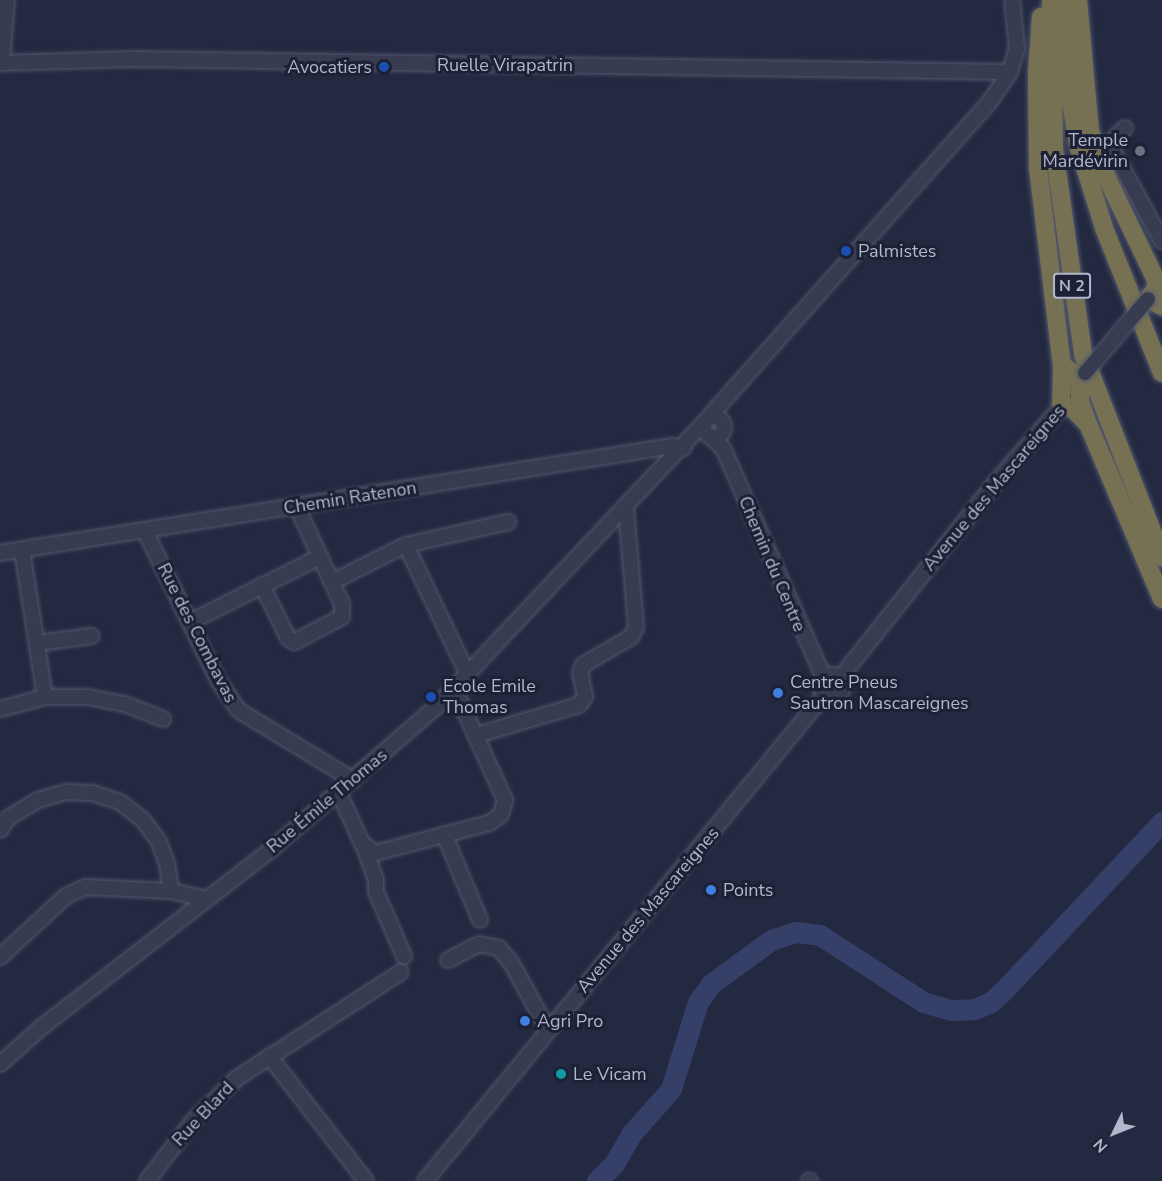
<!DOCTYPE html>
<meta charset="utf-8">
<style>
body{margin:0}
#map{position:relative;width:1162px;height:1181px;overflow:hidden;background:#232941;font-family:"Nunito Sans",sans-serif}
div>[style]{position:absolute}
.river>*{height:21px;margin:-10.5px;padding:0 10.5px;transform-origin:10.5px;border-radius:10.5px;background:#353f68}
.roads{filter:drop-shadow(0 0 2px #52576b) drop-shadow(0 0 2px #52576b)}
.minor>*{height:14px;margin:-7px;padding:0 7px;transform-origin:7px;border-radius:7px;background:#373c50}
.minor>.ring{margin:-7px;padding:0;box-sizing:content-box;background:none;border:14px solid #373c50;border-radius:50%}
.highway>*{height:18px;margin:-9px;padding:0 9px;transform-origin:9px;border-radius:9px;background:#777154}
.bridges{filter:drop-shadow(0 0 2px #52576b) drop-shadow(0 0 2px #52576b)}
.minor-bridge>*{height:14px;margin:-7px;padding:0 7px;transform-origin:7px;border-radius:7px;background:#373c50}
.dots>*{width:16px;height:16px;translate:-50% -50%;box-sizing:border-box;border:3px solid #1c2135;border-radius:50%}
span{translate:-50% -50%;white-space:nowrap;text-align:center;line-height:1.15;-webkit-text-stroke:6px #1c2135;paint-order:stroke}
.shield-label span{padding:2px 4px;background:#1c2135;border:2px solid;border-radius:4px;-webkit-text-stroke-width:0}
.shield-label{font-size:16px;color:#b3b7cb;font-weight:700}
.street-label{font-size:18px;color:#b3b7cb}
.poi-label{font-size:18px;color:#b3b7cb}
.right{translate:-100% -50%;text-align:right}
.left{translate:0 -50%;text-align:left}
.north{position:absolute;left:1084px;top:1103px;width:60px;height:60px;-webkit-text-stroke:4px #1c2135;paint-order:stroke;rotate:227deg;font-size:16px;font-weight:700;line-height:24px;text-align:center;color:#b3b7cb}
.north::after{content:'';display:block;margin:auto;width:21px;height:27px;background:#b3b7cb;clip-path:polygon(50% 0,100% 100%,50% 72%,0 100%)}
</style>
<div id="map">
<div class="river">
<i style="left:597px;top:1181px;width:24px;rotate:-45deg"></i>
<i style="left:614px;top:1164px;width:36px;rotate:-60deg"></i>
<i style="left:632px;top:1133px;width:59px;rotate:-48.4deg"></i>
<i style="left:671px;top:1089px;width:91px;rotate:-72.8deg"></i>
<i style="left:698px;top:1002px;width:22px;rotate:-54deg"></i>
<i style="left:711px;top:984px;width:74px;rotate:-36.3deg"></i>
<i style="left:771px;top:940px;width:26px;rotate:-18deg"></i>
<i style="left:796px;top:932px;width:24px;rotate:7deg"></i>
<i style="left:820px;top:935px;width:123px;rotate:33deg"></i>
<i style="left:923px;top:1002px;width:29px;rotate:16deg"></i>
<i style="left:951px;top:1010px;width:24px;rotate:-2deg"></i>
<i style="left:975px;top:1009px;width:17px;rotate:-24deg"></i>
<i style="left:991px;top:1002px;width:18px;rotate:-43deg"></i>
<i style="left:1004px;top:990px;width:231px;rotate:-46.8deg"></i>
</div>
<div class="roads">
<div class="minor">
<i style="left:0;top:63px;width:133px;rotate:-1.7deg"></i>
<i style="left:133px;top:59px;width:877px;rotate:0.85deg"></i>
<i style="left:2px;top:63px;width:63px;rotate:-85.5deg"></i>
<i style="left:1125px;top:128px;width:16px;rotate:135deg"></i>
<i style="left:1114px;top:139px;width:10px;rotate:101deg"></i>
<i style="left:1112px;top:149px;width:105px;rotate:61.5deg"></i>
<i class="ring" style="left:704px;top:417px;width:6px;height:6px"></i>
<i style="left:708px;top:418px;width:421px;rotate:-48.3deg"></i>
<i style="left:988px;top:104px;width:39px;rotate:-55deg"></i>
<i style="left:1010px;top:72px;width:25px;rotate:-74deg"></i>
<i style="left:1017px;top:48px;width:48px;rotate:-95.9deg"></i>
<i style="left:711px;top:437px;width:16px;rotate:43deg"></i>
<i style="left:723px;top:448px;width:251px;rotate:66.3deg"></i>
<i style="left:145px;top:531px;width:166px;rotate:63.9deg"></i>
<i style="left:218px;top:680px;width:36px;rotate:56deg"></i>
<i style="left:238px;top:710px;width:135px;rotate:31.3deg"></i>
<i style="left:406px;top:545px;width:142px;rotate:64.5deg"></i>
<i style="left:22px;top:550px;width:149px;rotate:81.1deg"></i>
<i style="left:0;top:553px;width:680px;rotate:-9.05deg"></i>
<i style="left:672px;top:446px;width:12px;rotate:9deg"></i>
<i style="left:332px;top:582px;width:83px;rotate:-26.6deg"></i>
<i style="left:406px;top:545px;width:105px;rotate:-12.7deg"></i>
<i style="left:262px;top:585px;width:59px;rotate:63.9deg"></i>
<i style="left:288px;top:638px;width:7px;rotate:34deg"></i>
<i style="left:294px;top:642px;width:54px;rotate:-27.5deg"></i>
<i style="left:342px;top:617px;width:13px;rotate:-90deg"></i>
<i style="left:342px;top:604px;width:107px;rotate:-114.9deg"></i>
<i style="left:190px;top:622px;width:145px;rotate:-26.6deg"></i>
<i style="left:38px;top:643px;width:54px;rotate:-7.4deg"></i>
<i class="ring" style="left:821px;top:675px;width:8px;height:8px"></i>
<i style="left:840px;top:678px;width:249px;rotate:-51.5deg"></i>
<i style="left:995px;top:483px;width:110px;rotate:-49.1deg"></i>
<i style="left:0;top:709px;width:47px;rotate:-14.9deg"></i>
<i style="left:45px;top:697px;width:43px"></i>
<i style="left:88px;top:697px;width:38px;rotate:11deg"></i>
<i style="left:125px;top:704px;width:41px;rotate:21.5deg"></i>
<i style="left:477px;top:735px;width:106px;rotate:-16.4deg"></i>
<i style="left:579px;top:705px;width:10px;rotate:-53deg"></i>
<i style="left:585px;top:697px;width:25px;rotate:-101deg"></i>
<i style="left:580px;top:672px;width:8px;rotate:-67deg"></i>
<i style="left:583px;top:665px;width:56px;rotate:-30.3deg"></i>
<i style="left:631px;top:637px;width:11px;rotate:-63deg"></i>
<i style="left:636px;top:627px;width:119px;rotate:-94.8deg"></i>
<i style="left:339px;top:793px;width:55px;rotate:65.3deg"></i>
<i style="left:362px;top:843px;width:16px;rotate:38deg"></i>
<i style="left:375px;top:853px;width:118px;rotate:-14.7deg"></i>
<i style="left:489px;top:823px;width:14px;rotate:-34deg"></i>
<i style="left:501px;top:815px;width:16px;rotate:-75deg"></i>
<i style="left:505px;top:800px;width:123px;rotate:-114.5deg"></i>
<i style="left:0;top:830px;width:14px;rotate:-56deg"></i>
<i style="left:8px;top:818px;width:35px;rotate:-31deg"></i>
<i style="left:38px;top:800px;width:29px;rotate:-16deg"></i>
<i style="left:66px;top:792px;width:26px;rotate:2deg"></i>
<i style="left:92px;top:793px;width:29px;rotate:18deg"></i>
<i style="left:120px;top:802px;width:28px;rotate:38deg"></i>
<i style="left:142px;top:819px;width:26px;rotate:53deg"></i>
<i style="left:158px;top:840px;width:25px;rotate:69deg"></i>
<i style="left:167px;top:863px;width:28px;rotate:82deg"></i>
<i style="left:444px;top:834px;width:93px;rotate:67.3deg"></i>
<i style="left:363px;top:844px;width:38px;rotate:70deg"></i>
<i style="left:376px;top:880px;width:12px;rotate:90deg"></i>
<i style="left:376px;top:892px;width:70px;rotate:66.4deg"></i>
<i style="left:0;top:957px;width:90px;rotate:-42.7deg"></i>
<i style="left:66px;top:896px;width:21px;rotate:-25deg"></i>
<i style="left:85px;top:887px;width:86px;rotate:2.7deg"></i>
<i style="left:171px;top:891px;width:37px;rotate:13deg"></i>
<i style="left:448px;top:960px;width:35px;rotate:-27deg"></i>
<i style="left:479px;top:944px;width:20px;rotate:11deg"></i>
<i style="left:499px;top:948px;width:21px;rotate:51deg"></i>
<i style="left:512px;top:964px;width:75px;rotate:61.4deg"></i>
<i style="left:269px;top:1056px;width:158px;rotate:52.2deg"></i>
<i style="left:0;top:1064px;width:57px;rotate:-41.5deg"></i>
<i style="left:43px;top:1026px;width:291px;rotate:-37.7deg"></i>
<i style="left:273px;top:848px;width:217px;rotate:-40.9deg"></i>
<i style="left:437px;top:706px;width:389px;rotate:-46.7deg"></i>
<i style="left:147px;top:1181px;width:76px;rotate:-52.5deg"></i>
<i style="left:193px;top:1121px;width:62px;rotate:-44.3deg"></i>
<i style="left:237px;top:1078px;width:195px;rotate:-32.9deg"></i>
<i style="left:425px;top:1181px;width:630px;rotate:-50.6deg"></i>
<i style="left:809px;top:1181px;width:1px"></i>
</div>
<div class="highway">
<i style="left:1051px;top:0;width:149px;rotate:88.8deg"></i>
<i style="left:1054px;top:149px;width:207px;rotate:81.9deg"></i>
<i style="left:1083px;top:354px;width:218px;rotate:68.7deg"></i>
<i style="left:1066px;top:0;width:85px;rotate:88.7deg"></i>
<i style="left:1068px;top:85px;width:64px;rotate:80.1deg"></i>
<i style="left:1079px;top:148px;width:84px;rotate:72.6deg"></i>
<i style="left:1104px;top:228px;width:156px;rotate:68.2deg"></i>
<i style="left:1078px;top:0;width:132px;rotate:84.8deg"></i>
<i style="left:1090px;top:131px;width:46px;rotate:70.8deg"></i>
<i style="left:1105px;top:174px;width:115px;rotate:64.3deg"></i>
<i style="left:1155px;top:278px;width:9px;rotate:77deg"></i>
<i style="left:1157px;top:287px;width:15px;rotate:127deg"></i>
<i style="left:1148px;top:299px;width:16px;rotate:27deg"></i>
<i style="left:1041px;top:17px;width:57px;rotate:94deg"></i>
<i style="left:1037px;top:74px;width:94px;rotate:89.4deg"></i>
<i style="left:1038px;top:168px;width:198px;rotate:83.1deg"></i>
<i style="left:1062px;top:365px;width:39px;rotate:91deg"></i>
<i style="left:1061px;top:404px;width:12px;rotate:20deg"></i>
<i style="left:1072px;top:408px;width:23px;rotate:45deg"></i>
<i style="left:1062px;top:365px;width:22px;rotate:36deg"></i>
<i style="left:1080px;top:378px;width:23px;rotate:90deg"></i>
<i style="left:1080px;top:401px;width:24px;rotate:71deg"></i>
<i style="left:1088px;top:424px;width:190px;rotate:67.1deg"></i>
</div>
</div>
<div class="bridges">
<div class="minor-bridge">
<i style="left:1085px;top:373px;width:97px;rotate:-49.6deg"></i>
</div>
</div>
<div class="dots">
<i style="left:384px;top:67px;background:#1a4fb4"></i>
<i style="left:1140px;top:151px;background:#6b7280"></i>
<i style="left:846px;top:251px;background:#1a4fb4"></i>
<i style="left:778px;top:693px;background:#3f7fe0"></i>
<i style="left:431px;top:697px;background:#1a4fb4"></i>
<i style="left:711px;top:890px;background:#3f7fe0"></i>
<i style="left:525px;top:1021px;background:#3f7fe0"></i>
<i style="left:561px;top:1074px;background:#0f9aa8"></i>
</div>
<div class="shield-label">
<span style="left:1072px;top:286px">N 2</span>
</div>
<div class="street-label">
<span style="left:505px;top:65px">Ruelle Virapatrin</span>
<span style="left:994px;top:488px;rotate:-50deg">Avenue des Mascareignes</span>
<span style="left:350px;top:498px;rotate:-9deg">Chemin Ratenon</span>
<span style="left:772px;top:564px;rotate:67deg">Chemin du Centre</span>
<span style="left:197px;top:633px;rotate:63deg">Rue des Combavas</span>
<span style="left:327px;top:801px;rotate:-40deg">Rue Émile Thomas</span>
<span style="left:648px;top:910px;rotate:-50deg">Avenue des Mascareignes</span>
<span style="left:203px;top:1114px;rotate:-47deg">Rue Blard</span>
</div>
<div class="poi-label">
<span class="right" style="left:372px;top:67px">Avocatiers</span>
<span class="right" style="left:1128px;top:151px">Temple<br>Mardévirin</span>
<span class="left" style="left:858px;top:251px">Palmistes</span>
<span class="left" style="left:790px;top:693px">Centre Pneus<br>Sautron Mascareignes</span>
<span class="left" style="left:443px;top:697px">Ecole Emile<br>Thomas</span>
<span class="left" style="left:723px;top:890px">Points</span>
<span class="left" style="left:537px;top:1021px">Agri Pro</span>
<span class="left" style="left:573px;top:1074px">Le Vicam</span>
</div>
<div class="north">N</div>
</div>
